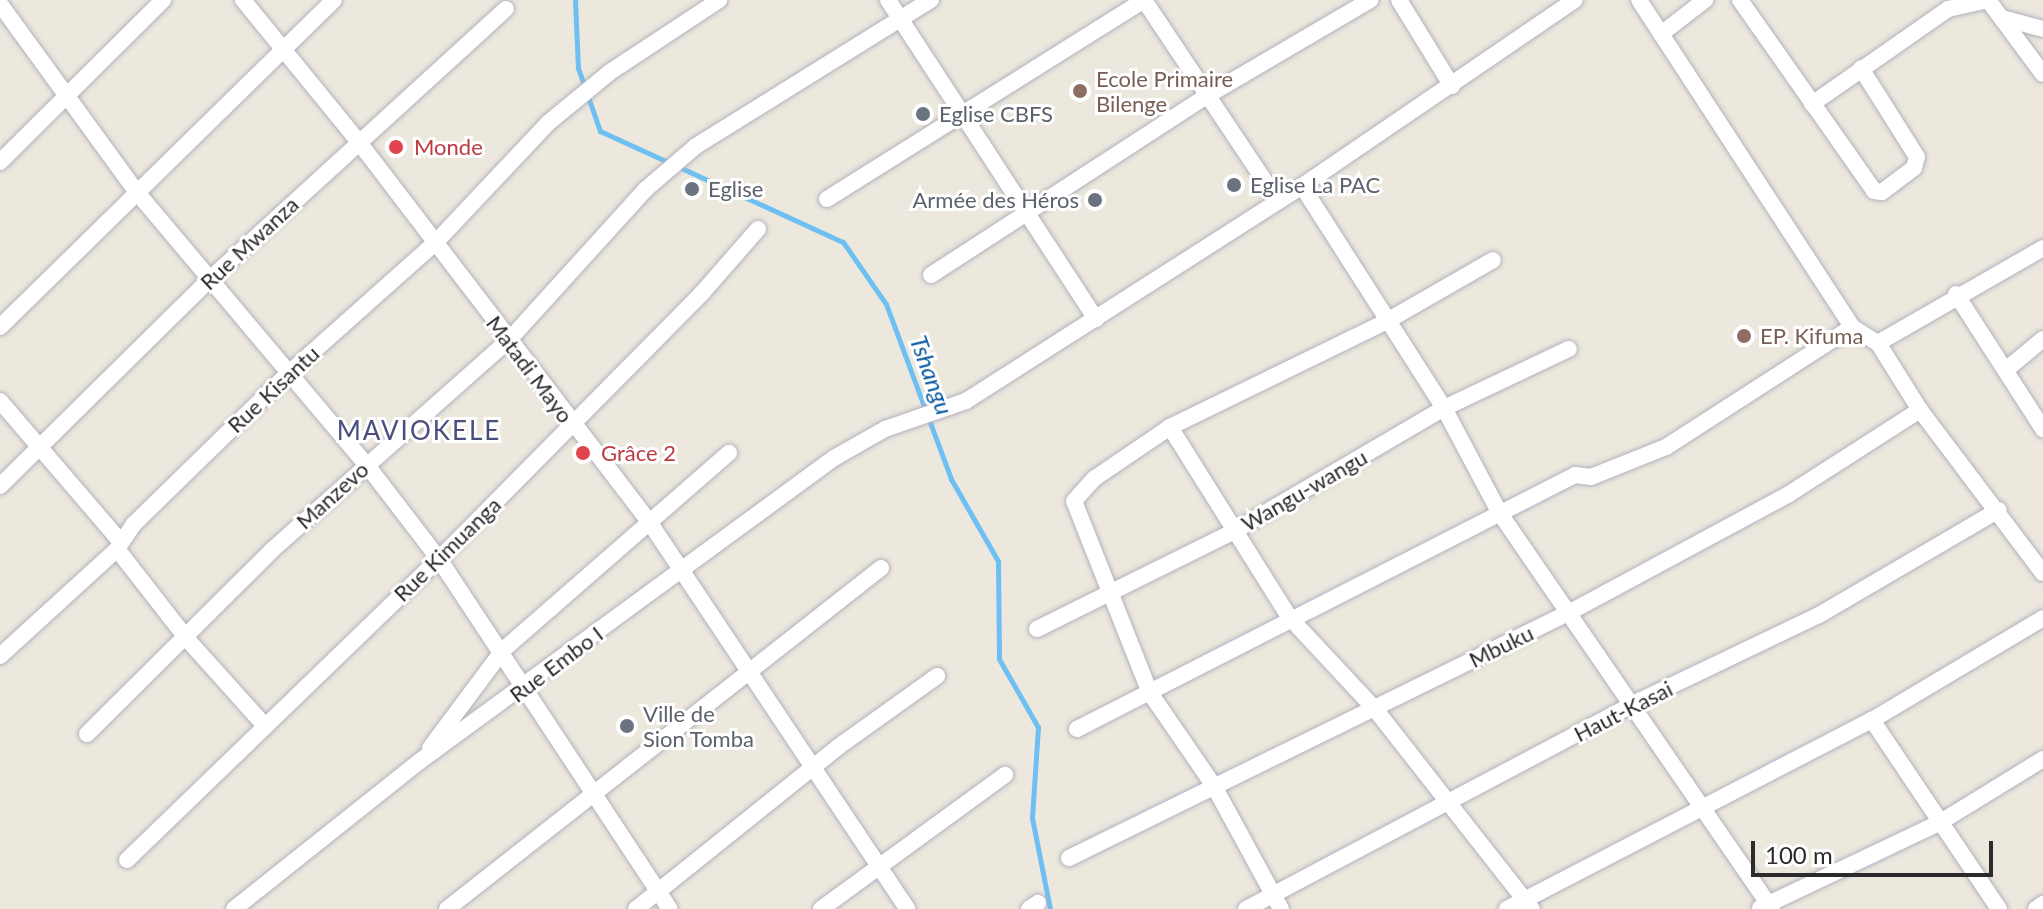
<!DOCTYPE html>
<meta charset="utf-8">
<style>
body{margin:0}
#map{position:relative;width:2043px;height:909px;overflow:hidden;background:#ede8dd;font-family:Lato,sans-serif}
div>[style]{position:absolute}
.stream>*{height:5px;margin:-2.5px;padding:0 2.5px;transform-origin:2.5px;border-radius:2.5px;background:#6ebff2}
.roads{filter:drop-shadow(0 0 2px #b1b1bf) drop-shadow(0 0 2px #b1b1bf)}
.minor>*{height:16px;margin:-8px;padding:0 8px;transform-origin:8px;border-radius:8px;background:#fff}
.dots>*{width:22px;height:22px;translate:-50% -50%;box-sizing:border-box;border:4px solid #fff;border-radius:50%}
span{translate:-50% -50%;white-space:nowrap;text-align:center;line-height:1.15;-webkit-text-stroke:6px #fff;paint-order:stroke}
.education-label{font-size:22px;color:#785e54}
.left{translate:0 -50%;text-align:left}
.worship-label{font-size:22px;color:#5b616d}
.right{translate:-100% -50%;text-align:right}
.health-label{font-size:22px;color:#be3a42}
.street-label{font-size:22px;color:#2b2b2b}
.water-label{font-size:24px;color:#0a5aa1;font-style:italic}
.quarter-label{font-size:26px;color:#4a4d7e;letter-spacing:2px}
.scale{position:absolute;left:1751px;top:841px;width:242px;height:36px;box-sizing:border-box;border:4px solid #2b2b2b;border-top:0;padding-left:10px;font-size:24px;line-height:28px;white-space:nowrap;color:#2b2b2b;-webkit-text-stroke:6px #fff;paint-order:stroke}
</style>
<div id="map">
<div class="stream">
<i style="left:575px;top:0;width:68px;rotate:87.5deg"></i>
<i style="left:578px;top:68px;width:67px;rotate:70.8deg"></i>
<i style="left:600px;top:131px;width:77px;rotate:24.6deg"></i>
<i style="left:679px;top:167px;width:180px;rotate:24.6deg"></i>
<i style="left:843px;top:242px;width:75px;rotate:55.3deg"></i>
<i style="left:886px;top:304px;width:187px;rotate:69.6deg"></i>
<i style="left:951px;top:479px;width:95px;rotate:60.2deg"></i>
<i style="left:998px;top:561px;width:98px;rotate:89.4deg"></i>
<i style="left:999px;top:659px;width:78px;rotate:60.2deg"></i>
<i style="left:1038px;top:727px;width:91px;rotate:93.8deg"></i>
<i style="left:1032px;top:818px;width:93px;rotate:78.8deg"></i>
</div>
<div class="roads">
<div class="minor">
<i style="left:243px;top:0;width:182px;rotate:50.8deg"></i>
<i style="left:358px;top:141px;width:481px;rotate:52.6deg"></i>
<i style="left:650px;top:523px;width:464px;rotate:56.3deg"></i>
<i style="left:888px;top:0;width:381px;rotate:56.9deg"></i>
<i style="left:1144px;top:0;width:242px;rotate:56.3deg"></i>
<i style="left:1399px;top:0;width:101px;rotate:58.4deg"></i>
<i style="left:1639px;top:0;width:390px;rotate:56.9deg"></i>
<i style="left:1852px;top:327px;width:31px;rotate:32deg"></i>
<i style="left:1878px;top:343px;width:79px;rotate:57.9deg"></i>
<i style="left:1920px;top:410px;width:204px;rotate:53deg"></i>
<i style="left:1740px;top:0;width:233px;rotate:54.9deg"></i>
<i style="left:1874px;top:191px;width:8px;rotate:7deg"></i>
<i style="left:1882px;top:192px;width:40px;rotate:-37deg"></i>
<i style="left:1914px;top:168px;width:11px;rotate:-75deg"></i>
<i style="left:1917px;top:157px;width:105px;rotate:-122.2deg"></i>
<i style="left:0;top:4px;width:230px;rotate:54deg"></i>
<i style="left:135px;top:190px;width:358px;rotate:49.9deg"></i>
<i style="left:366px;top:464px;width:120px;rotate:52.5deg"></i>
<i style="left:439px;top:559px;width:419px;rotate:56.6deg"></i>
<i style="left:2002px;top:18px;width:42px;rotate:15deg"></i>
<i style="left:1661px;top:34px;width:56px;rotate:-37.7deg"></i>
<i style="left:1812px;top:104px;width:166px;rotate:-34.9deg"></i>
<i style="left:1948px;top:9px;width:41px;rotate:-12.7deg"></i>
<i style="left:1988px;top:0;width:92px;rotate:53.4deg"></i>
<i style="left:0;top:162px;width:230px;rotate:-44.8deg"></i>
<i style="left:1302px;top:186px;width:264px;rotate:57.4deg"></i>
<i style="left:1444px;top:408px;width:118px;rotate:62.1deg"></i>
<i style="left:1499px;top:512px;width:482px;rotate:55.5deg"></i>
<i style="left:827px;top:199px;width:374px;rotate:-32.1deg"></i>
<i style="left:931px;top:275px;width:333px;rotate:-33deg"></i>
<i style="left:1210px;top:94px;width:186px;rotate:-30.4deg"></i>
<i style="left:1956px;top:294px;width:161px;rotate:57.2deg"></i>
<i style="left:0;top:327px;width:467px;rotate:-44.4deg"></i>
<i style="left:1878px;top:343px;width:190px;rotate:-29.9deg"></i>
<i style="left:2007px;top:369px;width:47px;rotate:-39.8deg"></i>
<i style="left:0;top:401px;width:184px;rotate:49.4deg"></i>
<i style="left:1170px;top:427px;width:226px;rotate:57.9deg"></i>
<i style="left:1290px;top:618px;width:125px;rotate:47deg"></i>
<i style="left:1375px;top:709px;width:254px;rotate:51.9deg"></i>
<i style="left:0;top:486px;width:293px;rotate:-44.6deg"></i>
<i style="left:209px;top:280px;width:402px;rotate:-42.4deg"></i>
<i style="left:117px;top:549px;width:114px;rotate:52.1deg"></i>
<i style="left:187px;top:639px;width:117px;rotate:48.1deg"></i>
<i style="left:1037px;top:629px;width:222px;rotate:-26.4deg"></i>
<i style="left:1236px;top:530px;width:241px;rotate:-30.4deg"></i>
<i style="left:1444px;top:408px;width:138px;rotate:-25.3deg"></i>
<i style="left:0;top:656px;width:159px;rotate:-42.4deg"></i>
<i style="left:117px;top:549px;width:30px;rotate:-56deg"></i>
<i style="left:134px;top:524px;width:216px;rotate:-44.3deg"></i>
<i style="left:289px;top:373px;width:195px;rotate:-41.7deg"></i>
<i style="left:435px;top:243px;width:165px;rotate:-46.7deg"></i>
<i style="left:548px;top:123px;width:80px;rotate:-39.4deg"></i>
<i style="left:610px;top:72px;width:131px;rotate:-33.4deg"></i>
<i style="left:1872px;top:720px;width:228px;rotate:56.1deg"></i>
<i style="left:1077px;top:729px;width:559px;rotate:-27.02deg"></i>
<i style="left:1575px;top:475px;width:16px;rotate:7deg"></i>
<i style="left:1591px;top:477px;width:81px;rotate:-21.8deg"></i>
<i style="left:1666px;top:447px;width:221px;rotate:-32.8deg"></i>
<i style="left:87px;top:734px;width:260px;rotate:-44.8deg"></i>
<i style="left:271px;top:551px;width:318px;rotate:-41.6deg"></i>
<i style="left:509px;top:340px;width:204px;rotate:-47.8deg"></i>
<i style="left:646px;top:189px;width:66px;rotate:-40.7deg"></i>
<i style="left:696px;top:146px;width:277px;rotate:-31.9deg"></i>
<i style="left:430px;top:748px;width:122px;rotate:-53.3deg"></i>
<i style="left:503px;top:650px;width:300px;rotate:-41.1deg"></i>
<i style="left:1069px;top:858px;width:560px;rotate:-26.15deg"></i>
<i style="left:1572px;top:611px;width:247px;rotate:-28.3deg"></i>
<i style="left:1789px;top:494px;width:156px;rotate:-32.7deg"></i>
<i style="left:127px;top:860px;width:434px;rotate:-44deg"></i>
<i style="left:439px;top:559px;width:374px;rotate:-45.3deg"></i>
<i style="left:702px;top:293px;width:85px;rotate:-48.8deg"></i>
<i style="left:1760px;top:908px;width:198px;rotate:-25.4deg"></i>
<i style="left:1939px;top:823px;width:122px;rotate:-31.6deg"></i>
<i style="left:234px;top:909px;width:238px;rotate:-38.5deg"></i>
<i style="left:420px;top:761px;width:513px;rotate:-36.2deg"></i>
<i style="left:834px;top:458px;width:59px;rotate:-29.6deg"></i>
<i style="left:885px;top:429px;width:86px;rotate:-19.1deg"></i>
<i style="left:966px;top:401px;width:399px;rotate:-32.6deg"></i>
<i style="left:1302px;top:186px;width:330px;rotate:-34.3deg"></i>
<i style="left:447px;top:909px;width:552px;rotate:-38.16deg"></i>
<i style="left:636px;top:909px;width:259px;rotate:-38.7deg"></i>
<i style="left:838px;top:747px;width:122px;rotate:-35.6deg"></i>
<i style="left:821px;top:909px;width:228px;rotate:-36.1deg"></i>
<i style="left:1029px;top:909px;width:11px;rotate:-34deg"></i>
<i style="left:1246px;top:909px;width:436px;rotate:-27.9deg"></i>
<i style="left:1631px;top:705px;width:208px;rotate:-25.6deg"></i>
<i style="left:1819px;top:615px;width:208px;rotate:-30.3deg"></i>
<i style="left:1281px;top:909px;width:140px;rotate:-118.6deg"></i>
<i style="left:1214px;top:786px;width:113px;rotate:-124.5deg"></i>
<i style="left:1150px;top:693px;width:206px;rotate:-111.6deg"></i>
<i style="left:1074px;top:501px;width:31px;rotate:-48deg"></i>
<i style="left:1095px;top:478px;width:91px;rotate:-34.2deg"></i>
<i style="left:1170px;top:427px;width:242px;rotate:-26deg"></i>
<i style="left:1387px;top:321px;width:122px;rotate:-29.9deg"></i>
<i style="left:1507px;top:909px;width:411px;rotate:-27.4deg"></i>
<i style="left:1872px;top:720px;width:199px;rotate:-30.8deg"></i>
<i style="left:2036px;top:909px;width:9px;rotate:-36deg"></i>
</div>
</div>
<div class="dots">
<i style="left:1080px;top:91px;background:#8d6e63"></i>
<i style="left:923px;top:114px;background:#6b7280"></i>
<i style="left:396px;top:147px;background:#e0444e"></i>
<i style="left:1234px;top:185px;background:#6b7280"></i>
<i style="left:692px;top:189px;background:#6b7280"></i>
<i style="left:1095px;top:200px;background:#6b7280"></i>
<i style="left:1744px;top:336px;background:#8d6e63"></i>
<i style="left:583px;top:453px;background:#e0444e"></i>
<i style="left:627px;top:726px;background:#6b7280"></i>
</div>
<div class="education-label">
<span class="left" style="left:1096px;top:91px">Ecole Primaire<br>Bilenge</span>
<span class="left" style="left:1760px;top:336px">EP. Kifuma</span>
</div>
<div class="worship-label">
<span class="left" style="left:939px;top:114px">Eglise CBFS</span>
<span class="left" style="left:1250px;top:185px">Eglise La PAC</span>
<span class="left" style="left:708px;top:189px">Eglise</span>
<span class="right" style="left:1079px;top:200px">Armée des Héros</span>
<span class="left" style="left:643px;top:726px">Ville de<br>Sion Tomba</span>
</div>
<div class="health-label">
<span class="left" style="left:414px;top:147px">Monde</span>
<span class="left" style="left:601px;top:453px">Grâce 2</span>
</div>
<div class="street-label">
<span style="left:249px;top:243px;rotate:-43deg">Rue Mwanza</span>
<span style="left:530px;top:369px;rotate:53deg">Matadi Mayo</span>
<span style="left:273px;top:389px;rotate:-43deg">Rue Kisantu</span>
<span style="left:1304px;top:490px;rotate:-30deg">Wangu-wangu</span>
<span style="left:332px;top:495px;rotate:-42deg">Manzevo</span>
<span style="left:447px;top:549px;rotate:-44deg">Rue Kimuanga</span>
<span style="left:1501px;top:646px;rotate:-26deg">Mbuku</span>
<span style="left:556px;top:664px;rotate:-37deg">Rue Embo I</span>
<span style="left:1623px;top:711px;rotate:-27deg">Haut-Kasai</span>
</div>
<div class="water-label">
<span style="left:932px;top:375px;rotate:70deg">Tshangu</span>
</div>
<div class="quarter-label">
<span style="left:419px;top:431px">MAVIOKELE</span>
</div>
<div class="scale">100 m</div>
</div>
